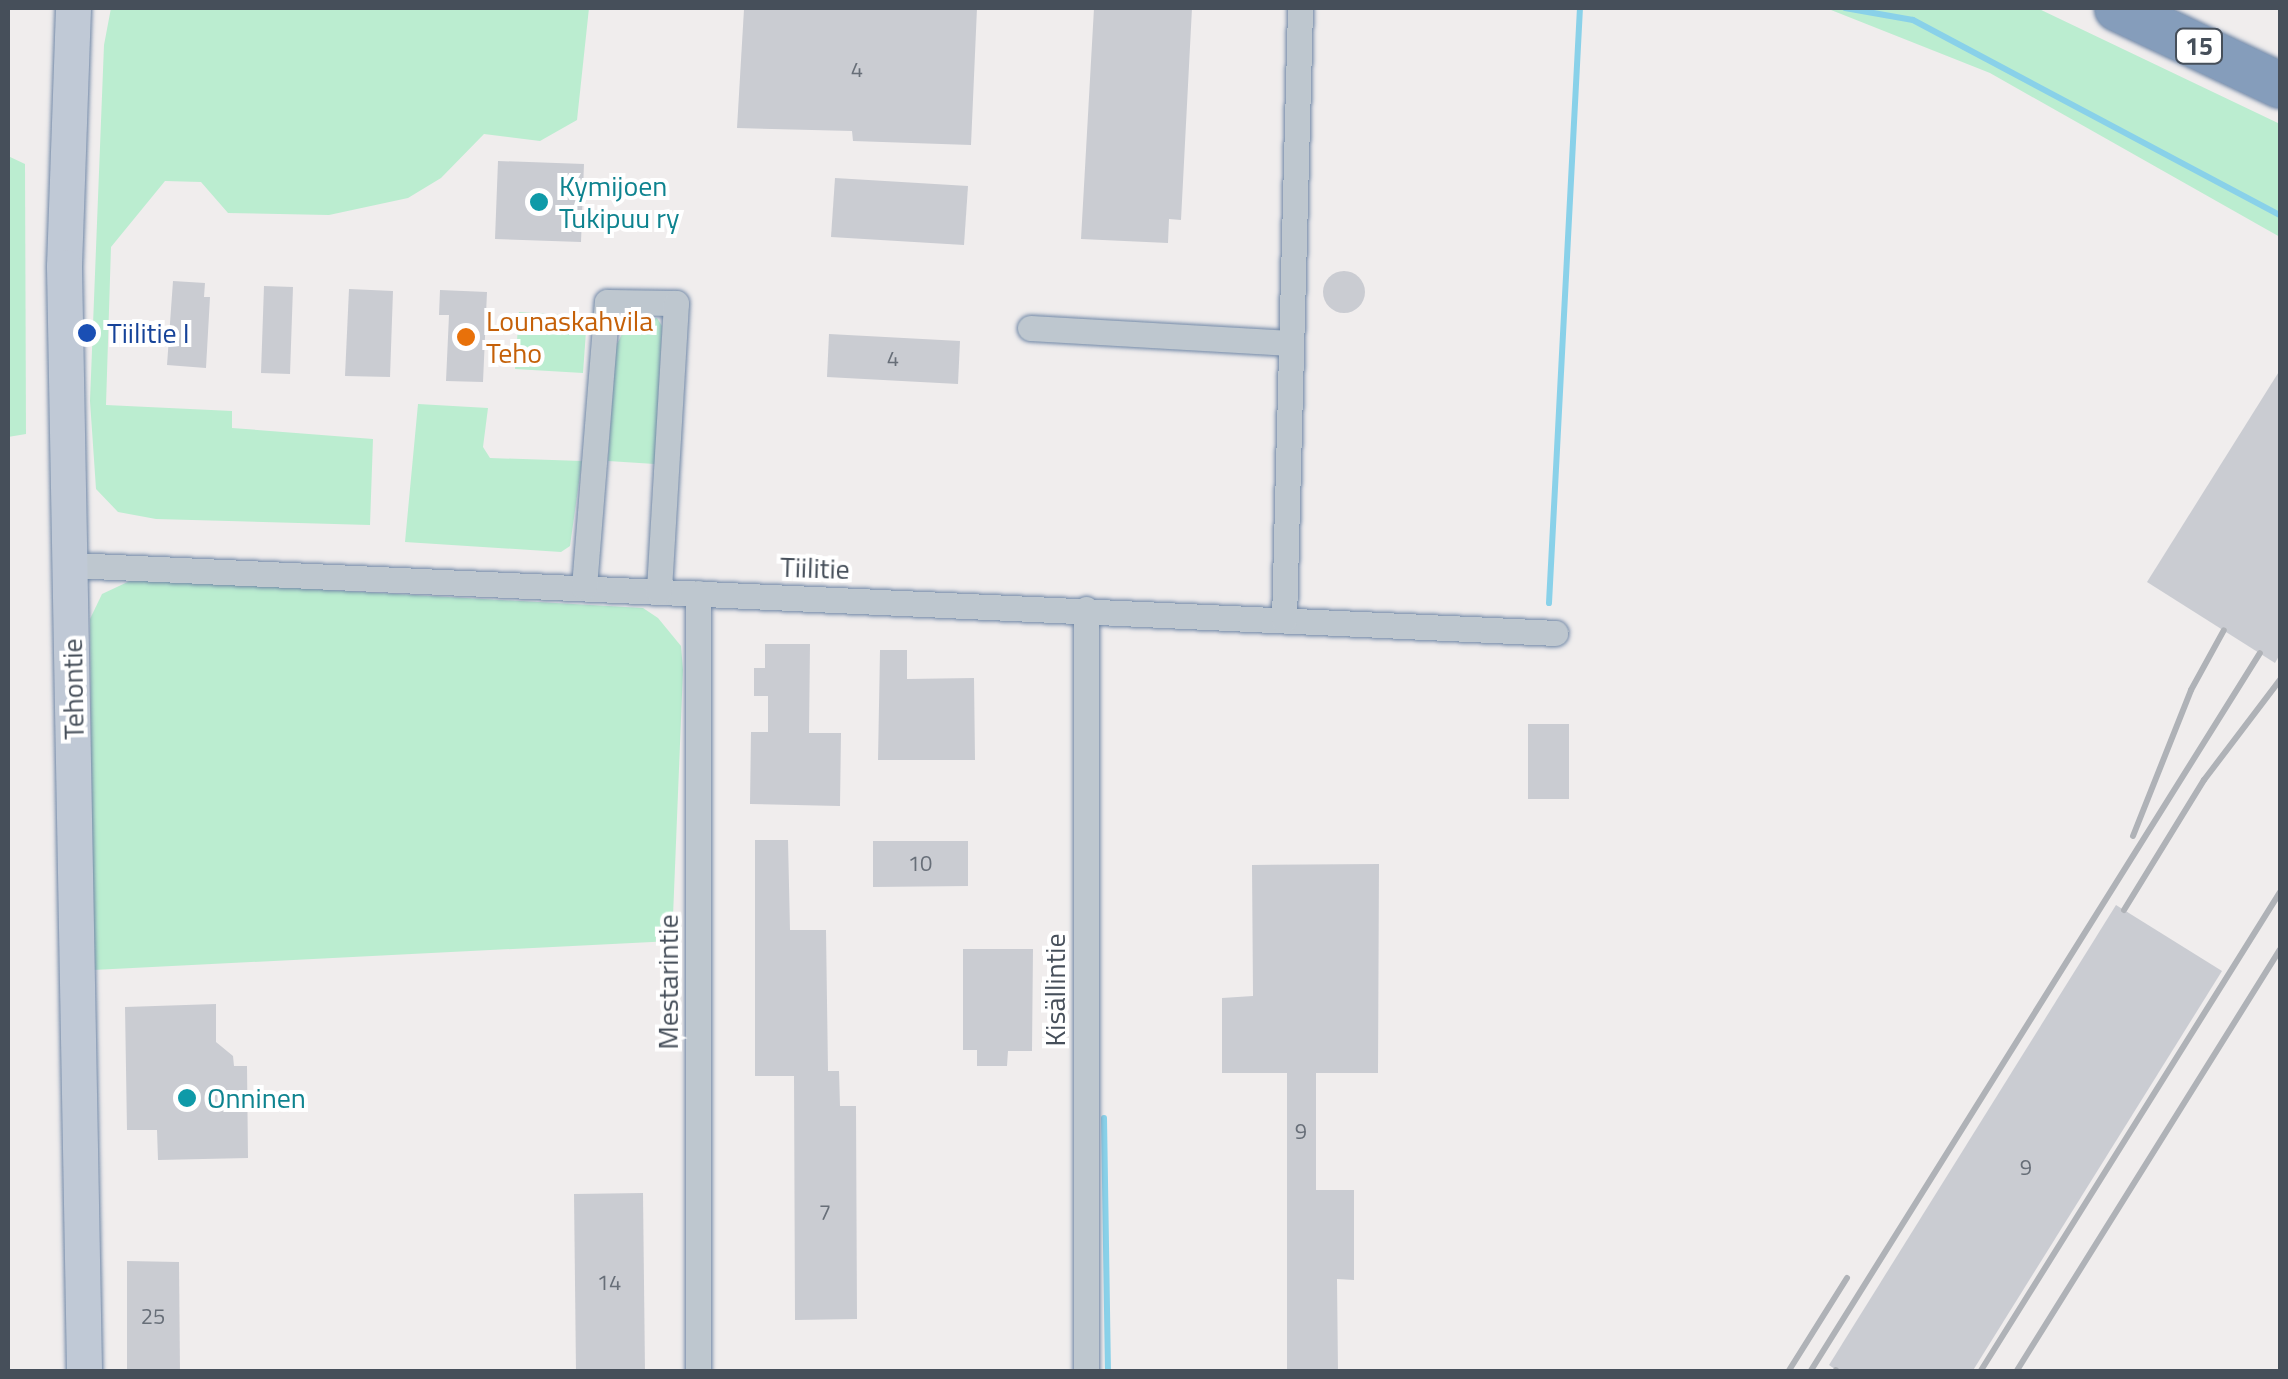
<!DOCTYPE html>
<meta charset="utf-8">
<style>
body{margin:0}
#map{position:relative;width:2288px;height:1379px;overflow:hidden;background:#f0eded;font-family:"Titillium Web",sans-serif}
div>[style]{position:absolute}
.green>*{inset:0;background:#bbedd0}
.stream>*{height:6px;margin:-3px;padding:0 3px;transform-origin:3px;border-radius:3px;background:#89d1e9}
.building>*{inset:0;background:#caccd2}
.round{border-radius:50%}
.roads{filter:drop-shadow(0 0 2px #7188a7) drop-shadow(0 0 2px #7188a7)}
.street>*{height:25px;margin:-12.5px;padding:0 12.5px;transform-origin:12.5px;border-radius:12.5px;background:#bec7cf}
.secondary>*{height:35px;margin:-17.5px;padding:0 17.5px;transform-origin:17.5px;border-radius:17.5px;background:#c0c9d6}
.highway>*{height:45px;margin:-22.5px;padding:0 22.5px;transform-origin:22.5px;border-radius:22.5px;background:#859dbb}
.rail>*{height:6px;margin:-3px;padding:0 3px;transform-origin:3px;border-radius:3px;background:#afb2b7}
.dots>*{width:28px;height:28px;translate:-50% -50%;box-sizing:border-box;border:5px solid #fff;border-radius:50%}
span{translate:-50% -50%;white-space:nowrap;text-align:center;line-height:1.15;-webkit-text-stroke:8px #fff;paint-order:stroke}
.number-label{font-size:22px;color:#676e78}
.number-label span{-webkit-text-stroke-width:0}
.shield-label span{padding:2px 8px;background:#fff;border:2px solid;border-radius:8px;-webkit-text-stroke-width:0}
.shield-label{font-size:25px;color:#464f5a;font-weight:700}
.culture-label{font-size:28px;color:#0d838f}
.left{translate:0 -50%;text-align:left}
.food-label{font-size:28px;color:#c56008}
.transit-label{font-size:28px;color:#164399}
.street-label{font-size:28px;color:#464f5a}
.frame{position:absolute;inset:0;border:10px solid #464f5a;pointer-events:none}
</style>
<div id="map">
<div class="green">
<i style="clip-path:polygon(111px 8px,589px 8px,577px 120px,540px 141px,484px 134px,441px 178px,408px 198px,329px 215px,228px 213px,201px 182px,165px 181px,111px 247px,106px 405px,232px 411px,232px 428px,373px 439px,370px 525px,156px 519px,118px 512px,96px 489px,90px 401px,104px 45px)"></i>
<i style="clip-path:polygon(1826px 8px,2037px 8px,2280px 124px,2280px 237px,1990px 73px)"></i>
<i style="clip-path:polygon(8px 156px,25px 164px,26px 434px,8px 437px)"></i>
<i style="clip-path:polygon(519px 312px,587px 317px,583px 373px,515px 369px)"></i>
<i style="clip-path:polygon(657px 318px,662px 326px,655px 464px,608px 461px,616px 346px,627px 324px)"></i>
<i style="clip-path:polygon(418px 404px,488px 408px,483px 447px,490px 458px,582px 461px,570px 546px,561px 552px,405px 542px)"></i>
<i style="clip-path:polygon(134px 579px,643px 608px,658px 618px,681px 646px,683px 670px,672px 941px,93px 970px,90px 619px,102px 594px)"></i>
</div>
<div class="stream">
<i style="left:1845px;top:8px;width:69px;rotate:10deg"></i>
<i style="left:1913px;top:20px;width:416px;rotate:28deg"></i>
<i style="left:1549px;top:603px;width:596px;rotate:-87.02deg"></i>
<i style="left:1104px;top:1118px;width:254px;rotate:89.1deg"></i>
</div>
<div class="building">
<i style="clip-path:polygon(825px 8px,977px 8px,971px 145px,853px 141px,852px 131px,737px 128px,744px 9px)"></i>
<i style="clip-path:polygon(1094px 8px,1192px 8px,1181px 220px,1169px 219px,1168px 243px,1081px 239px)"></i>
<i style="clip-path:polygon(498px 161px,584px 164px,581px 242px,495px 239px)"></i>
<i style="clip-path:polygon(835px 178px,968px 186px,964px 245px,831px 237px)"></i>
<i class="round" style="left:1323px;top:271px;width:42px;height:42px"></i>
<i style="clip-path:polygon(173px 281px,205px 283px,204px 297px,210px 297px,206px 368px,167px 365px)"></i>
<i style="clip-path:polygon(264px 286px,293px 287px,290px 374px,261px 373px)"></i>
<i style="clip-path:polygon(349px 289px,393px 291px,390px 377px,345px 376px)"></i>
<i style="clip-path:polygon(440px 290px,487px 292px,483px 382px,446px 381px,449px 315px,439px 315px)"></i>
<i style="clip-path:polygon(829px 334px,960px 341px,958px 384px,827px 377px)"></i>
<i style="clip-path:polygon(2280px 370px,2280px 654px,2275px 663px,2147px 582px)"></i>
<i style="clip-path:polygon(765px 644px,810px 644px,809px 733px,841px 733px,840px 806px,750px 804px,751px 732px,768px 732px,768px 696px,754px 696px,754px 668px,765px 668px)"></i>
<i style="clip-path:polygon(880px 650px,907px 650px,907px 679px,974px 678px,975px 760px,878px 760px)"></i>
<i style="clip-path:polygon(1528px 724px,1569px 724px,1569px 799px,1528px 799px)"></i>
<i style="clip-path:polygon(755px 840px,788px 840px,790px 930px,826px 930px,828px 1071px,839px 1071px,840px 1106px,856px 1106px,857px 1319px,795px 1320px,794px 1076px,755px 1076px)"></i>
<i style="clip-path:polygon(873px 841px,968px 841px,968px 886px,873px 887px)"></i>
<i style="clip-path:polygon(1379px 864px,1378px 1073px,1316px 1073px,1316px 1190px,1354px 1190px,1354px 1280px,1337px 1279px,1338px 1372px,1287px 1372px,1287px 1073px,1222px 1073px,1222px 998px,1253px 996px,1252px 865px)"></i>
<i style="clip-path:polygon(2116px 905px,2222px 971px,1972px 1372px,1839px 1372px,1829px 1365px)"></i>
<i style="clip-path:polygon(963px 949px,1033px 949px,1032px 1051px,1008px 1051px,1007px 1066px,977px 1066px,977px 1050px,963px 1050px)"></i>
<i style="clip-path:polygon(216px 1004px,216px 1042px,233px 1056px,234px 1066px,247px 1066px,248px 1158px,158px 1160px,157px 1130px,127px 1130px,125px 1007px)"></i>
<i style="clip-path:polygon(643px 1193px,645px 1372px,576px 1372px,574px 1194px)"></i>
<i style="clip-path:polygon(127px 1261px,179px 1262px,180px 1372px,127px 1372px)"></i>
</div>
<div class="roads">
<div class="street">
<i style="left:1030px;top:328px;width:257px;rotate:3.3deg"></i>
<i style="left:71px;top:565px;width:1486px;rotate:2.62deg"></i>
<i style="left:584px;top:587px;width:286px;rotate:-85.4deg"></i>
<i style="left:607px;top:302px;width:69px;rotate:0.8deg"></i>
<i style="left:676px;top:303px;width:289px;rotate:93.4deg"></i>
<i style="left:698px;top:593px;width:779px;rotate:90deg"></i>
<i style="left:1284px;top:620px;width:612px;rotate:-88.5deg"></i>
<i style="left:1086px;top:1372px;width:763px;rotate:-90deg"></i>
</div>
<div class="secondary">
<i style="left:73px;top:8px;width:259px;rotate:92deg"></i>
<i style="left:64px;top:267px;width:1105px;rotate:88.96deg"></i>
</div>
<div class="highway">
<i style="left:2117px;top:8px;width:180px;rotate:25.3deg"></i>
</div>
</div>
<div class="rail">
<i style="left:2133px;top:836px;width:157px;rotate:-68.3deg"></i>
<i style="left:2191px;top:690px;width:68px;rotate:-61.2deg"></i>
<i style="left:2124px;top:910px;width:153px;rotate:-58.4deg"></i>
<i style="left:2204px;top:780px;width:126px;rotate:-52.8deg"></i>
<i style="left:1788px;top:1372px;width:111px;rotate:-57.9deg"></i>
<i style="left:1810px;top:1372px;width:848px;rotate:-57.96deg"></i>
<i style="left:1835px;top:1372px;width:2px;rotate:-63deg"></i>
<i style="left:1980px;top:1372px;width:566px;rotate:-57.99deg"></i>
<i style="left:2016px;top:1372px;width:498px;rotate:-58deg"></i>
</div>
<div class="dots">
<i style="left:539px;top:202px;background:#0f9aa8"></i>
<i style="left:87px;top:333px;background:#1a4fb4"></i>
<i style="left:466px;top:337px;background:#e8710a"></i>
<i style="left:187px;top:1098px;background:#0f9aa8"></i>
</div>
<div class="number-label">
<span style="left:857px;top:70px">4</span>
<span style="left:893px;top:359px">4</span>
<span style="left:920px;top:864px">10</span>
<span style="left:1301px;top:1132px">9</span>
<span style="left:2026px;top:1168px">9</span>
<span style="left:825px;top:1213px">7</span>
<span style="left:609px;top:1283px">14</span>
<span style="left:153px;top:1317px">25</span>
</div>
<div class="shield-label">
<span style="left:2199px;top:46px">15</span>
</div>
<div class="culture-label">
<span class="left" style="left:559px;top:202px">Kymijoen<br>Tukipuu ry</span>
<span class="left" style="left:207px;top:1098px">Onninen</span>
</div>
<div class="food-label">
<span class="left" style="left:486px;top:337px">Lounaskahvila<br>Teho</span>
</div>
<div class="transit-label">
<span class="left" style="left:107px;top:333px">Tiilitie I</span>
</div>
<div class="street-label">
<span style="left:815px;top:568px;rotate:2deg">Tiilitie</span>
<span style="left:73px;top:689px;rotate:-91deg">Tehontie</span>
<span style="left:668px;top:982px;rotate:-90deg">Mestarintie</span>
<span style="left:1055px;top:990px;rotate:-90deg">Kisällintie</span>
</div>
<div class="frame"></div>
</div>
